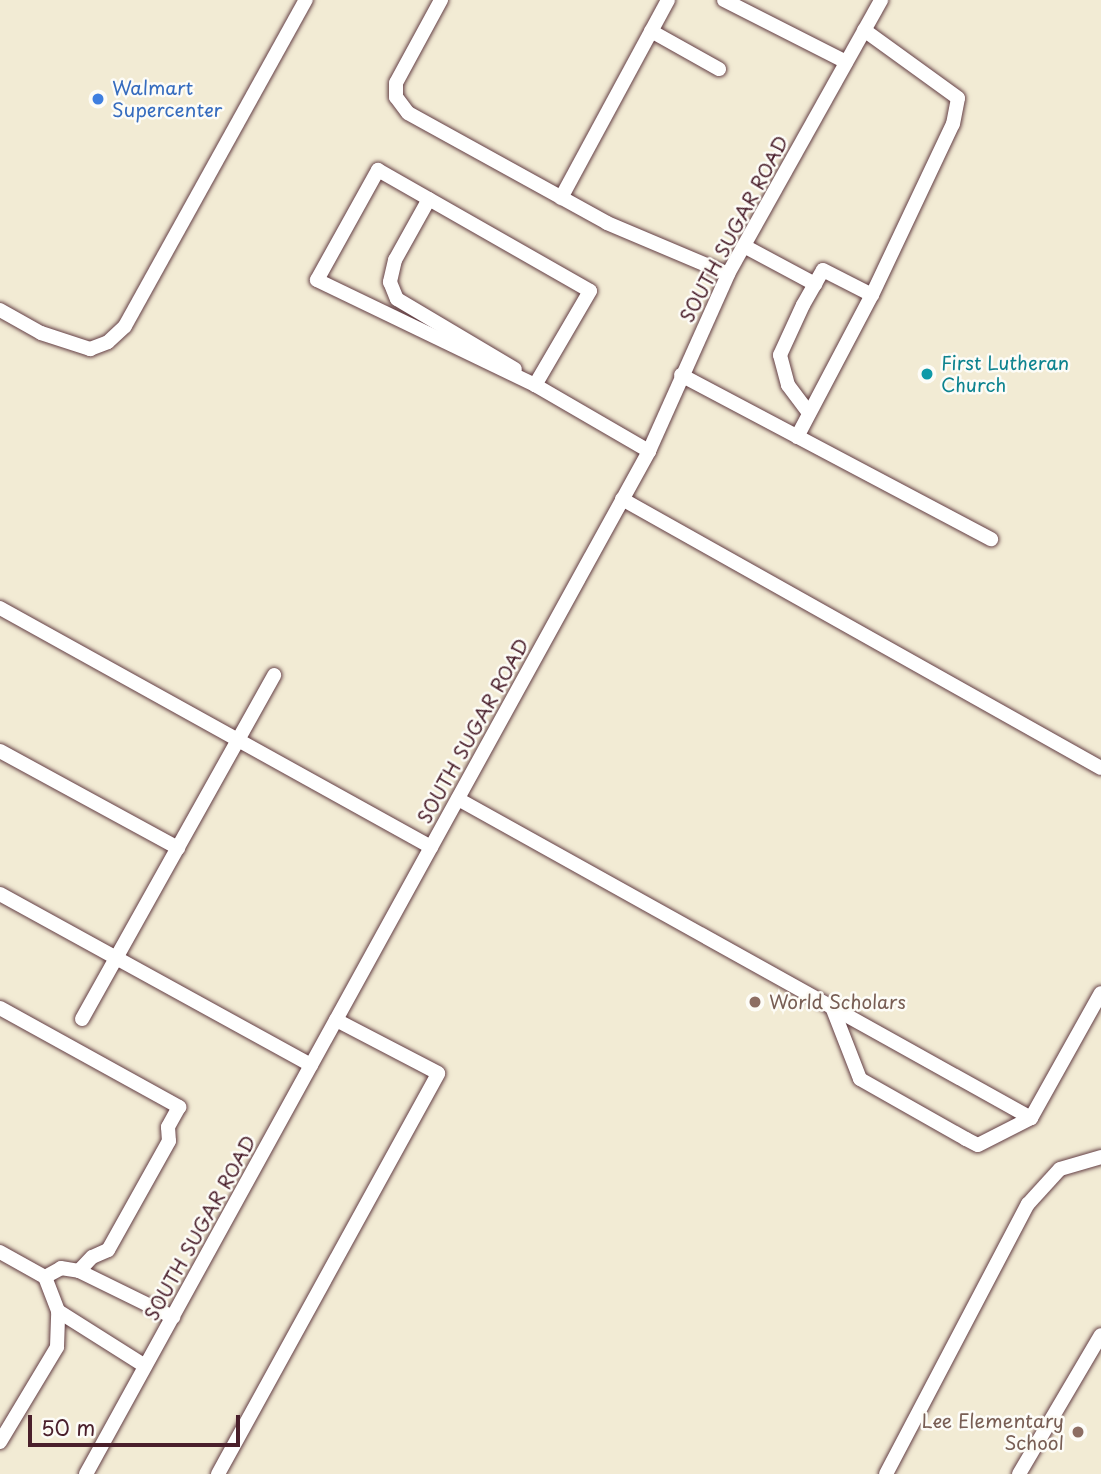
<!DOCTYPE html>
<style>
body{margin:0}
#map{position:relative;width:1101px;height:1474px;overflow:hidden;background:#f2ebd4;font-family:"Playpen Sans",sans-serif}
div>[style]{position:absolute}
.roads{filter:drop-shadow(0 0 2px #633e44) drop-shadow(0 0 2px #633e44)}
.service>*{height:14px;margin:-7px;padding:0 7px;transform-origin:7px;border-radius:7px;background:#fff}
.dots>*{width:19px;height:19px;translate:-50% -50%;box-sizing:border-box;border:4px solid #fdfcf7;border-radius:50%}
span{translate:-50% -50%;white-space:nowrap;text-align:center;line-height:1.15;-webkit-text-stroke:5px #fdfcf7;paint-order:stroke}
.shop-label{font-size:19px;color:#366cbe}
.left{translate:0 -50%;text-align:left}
.street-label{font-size:19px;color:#4a1f2b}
.culture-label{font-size:19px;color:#0d838f}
.education-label{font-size:19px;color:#785e54}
.right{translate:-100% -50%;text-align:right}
.scale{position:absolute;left:28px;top:1415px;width:212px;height:32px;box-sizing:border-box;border:4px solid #4a1f2b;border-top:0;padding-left:9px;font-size:21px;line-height:24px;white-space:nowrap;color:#4a1f2b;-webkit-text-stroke:5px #fdfcf7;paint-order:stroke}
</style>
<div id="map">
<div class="roads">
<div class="service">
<i style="left:441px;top:0;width:94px;rotate:118.5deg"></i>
<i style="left:396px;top:83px;width:14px;rotate:90deg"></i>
<i style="left:396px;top:97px;width:20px;rotate:53deg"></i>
<i style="left:408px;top:113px;width:227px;rotate:28.9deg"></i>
<i style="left:607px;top:223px;width:131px;rotate:22.9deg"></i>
<i style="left:724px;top:0;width:137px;rotate:26.9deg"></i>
<i style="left:651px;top:31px;width:78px;rotate:29.2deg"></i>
<i style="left:561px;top:198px;width:225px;rotate:-61.6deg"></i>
<i style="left:429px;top:199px;width:70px;rotate:119.1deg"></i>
<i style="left:395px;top:260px;width:23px;rotate:103deg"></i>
<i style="left:390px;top:282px;width:18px;rotate:68deg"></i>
<i style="left:397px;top:299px;width:137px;rotate:30.7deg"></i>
<i style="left:744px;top:246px;width:81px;rotate:28.2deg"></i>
<i style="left:0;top:310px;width:47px;rotate:29.3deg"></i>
<i style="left:41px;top:333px;width:52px;rotate:18.1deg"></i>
<i style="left:90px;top:349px;width:19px;rotate:-21deg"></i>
<i style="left:108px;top:342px;width:23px;rotate:-43deg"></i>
<i style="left:125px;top:326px;width:373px;rotate:-61deg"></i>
<i style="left:681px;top:375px;width:351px;rotate:27.9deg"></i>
<i style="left:535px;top:385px;width:242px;rotate:-154.3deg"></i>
<i style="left:317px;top:280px;width:126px;rotate:-61deg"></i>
<i style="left:378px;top:170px;width:244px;rotate:29.7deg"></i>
<i style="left:590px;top:291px;width:109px;rotate:120.3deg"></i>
<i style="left:535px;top:385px;width:132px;rotate:30.1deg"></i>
<i style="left:809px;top:413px;width:35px;rotate:-127deg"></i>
<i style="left:788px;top:385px;width:31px;rotate:-105deg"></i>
<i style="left:780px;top:355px;width:55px;rotate:-65.3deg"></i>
<i style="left:803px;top:305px;width:40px;rotate:-60.3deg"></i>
<i style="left:823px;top:270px;width:55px;rotate:27deg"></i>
<i style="left:797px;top:437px;width:161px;rotate:-62.2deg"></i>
<i style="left:872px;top:295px;width:189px;rotate:-64.7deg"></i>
<i style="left:953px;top:124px;width:26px;rotate:-79deg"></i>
<i style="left:958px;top:98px;width:116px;rotate:-144.1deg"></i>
<i style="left:622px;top:499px;width:549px;rotate:29.32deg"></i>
<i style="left:0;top:608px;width:493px;rotate:29deg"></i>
<i style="left:0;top:751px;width:203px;rotate:28.6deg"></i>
<i style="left:458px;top:799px;width:656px;rotate:29.11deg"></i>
<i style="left:1031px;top:1118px;width:143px;rotate:-60.8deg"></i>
<i style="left:0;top:894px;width:355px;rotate:28.8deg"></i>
<i style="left:832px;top:1007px;width:77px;rotate:68.7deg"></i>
<i style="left:860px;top:1079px;width:122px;rotate:29.5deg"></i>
<i style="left:966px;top:1139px;width:13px;rotate:27deg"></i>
<i style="left:978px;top:1145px;width:59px;rotate:-27deg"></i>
<i style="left:0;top:1008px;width:205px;rotate:28.9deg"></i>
<i style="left:179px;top:1107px;width:23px;rotate:119deg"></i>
<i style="left:168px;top:1127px;width:14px;rotate:86deg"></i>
<i style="left:169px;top:1141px;width:125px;rotate:119.2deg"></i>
<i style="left:108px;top:1250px;width:17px;rotate:156deg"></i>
<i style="left:92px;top:1257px;width:19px;rotate:133deg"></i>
<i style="left:82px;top:1019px;width:394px;rotate:-60.8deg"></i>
<i style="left:0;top:1252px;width:51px;rotate:29.1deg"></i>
<i style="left:45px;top:1277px;width:18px;rotate:-29deg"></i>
<i style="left:61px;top:1268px;width:18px;rotate:9deg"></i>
<i style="left:79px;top:1271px;width:105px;rotate:26.1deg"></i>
<i style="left:45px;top:1277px;width:36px;rotate:69deg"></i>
<i style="left:58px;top:1311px;width:103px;rotate:32.3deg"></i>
<i style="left:0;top:1442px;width:111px;rotate:-59deg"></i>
<i style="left:57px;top:1347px;width:36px;rotate:-88deg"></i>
<i style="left:86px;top:1474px;width:1168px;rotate:-61.17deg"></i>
<i style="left:649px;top:451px;width:194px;rotate:-65.9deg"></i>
<i style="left:728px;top:274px;width:314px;rotate:-60.8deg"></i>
<i style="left:218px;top:1474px;width:457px;rotate:-61.2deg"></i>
<i style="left:438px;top:1073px;width:115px;rotate:-152.5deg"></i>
<i style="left:886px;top:1474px;width:305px;rotate:-62.3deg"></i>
<i style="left:1028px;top:1204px;width:47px;rotate:-47.6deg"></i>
<i style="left:1060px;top:1169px;width:43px;rotate:-16.3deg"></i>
<i style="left:1019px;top:1474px;width:161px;rotate:-59.5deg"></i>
</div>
</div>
<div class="dots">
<i style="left:98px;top:99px;background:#3f7fe0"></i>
<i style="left:927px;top:374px;background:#0f9aa8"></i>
<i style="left:755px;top:1002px;background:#8d6e63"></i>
<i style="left:1078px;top:1432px;background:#8d6e63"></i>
</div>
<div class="shop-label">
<span class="left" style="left:112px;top:99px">Walmart<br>Supercenter</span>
</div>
<div class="street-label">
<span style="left:734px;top:229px;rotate:-62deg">SOUTH SUGAR ROAD</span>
<span style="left:473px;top:731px;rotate:-61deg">SOUTH SUGAR ROAD</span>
<span style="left:200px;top:1228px;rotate:-61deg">SOUTH SUGAR ROAD</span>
</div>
<div class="culture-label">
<span class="left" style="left:941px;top:374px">First Lutheran<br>Church</span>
</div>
<div class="education-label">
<span class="left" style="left:769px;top:1002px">World Scholars</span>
<span class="right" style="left:1064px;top:1432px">Lee Elementary<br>School</span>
</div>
<div class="scale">50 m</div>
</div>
